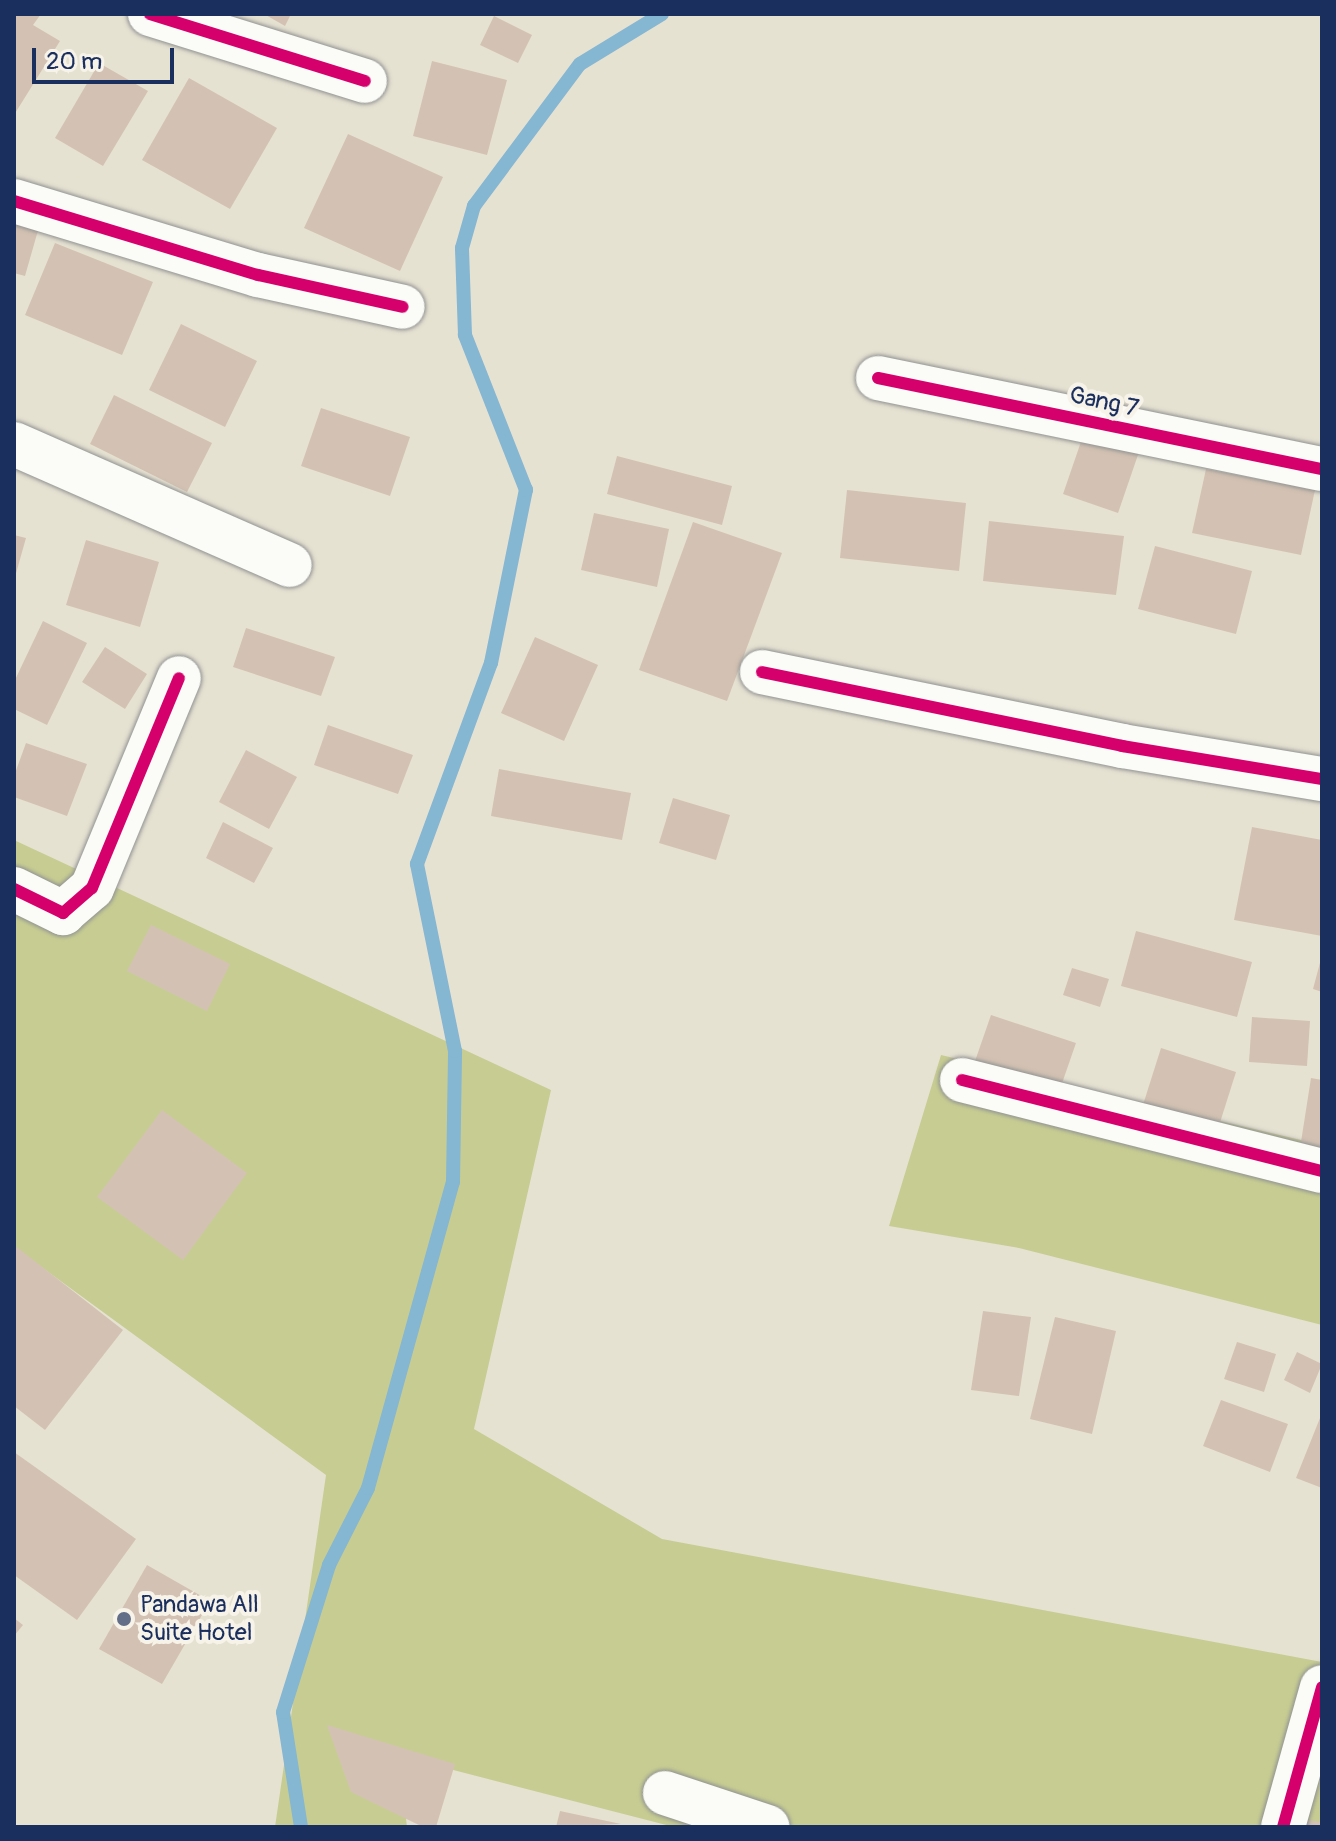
<!DOCTYPE html>
<style>
body{margin:0}
#map{position:relative;width:1336px;height:1841px;overflow:hidden;background:#e6e2d2;font-family:Pangolin,sans-serif}
div>[style]{position:absolute}
.green>*{inset:0;background:#c7cd92}
.stream>*{height:14px;margin:-7px;padding:0 7px;transform-origin:7px;border-radius:7px;background:#85b6d2}
.building>*{inset:0;background:#d3c2b3}
.roads{filter:drop-shadow(0 0 2px #919292) drop-shadow(0 0 2px #919292)}
.street>*{height:44px;margin:-22px;padding:0 22px;transform-origin:22px;border-radius:22px;background:#fbfbf8}
.cycleway>*{height:12px;margin:-6px;padding:0 6px;transform-origin:6px;border-radius:6px;background:#d6006c}
.dots>*{width:22px;height:22px;translate:-50% -50%;box-sizing:border-box;border:4px solid #f7f3e8;border-radius:50%}
span{translate:-50% -50%;white-space:nowrap;text-align:center;line-height:1.15;-webkit-text-stroke:8px #f7f3e8;paint-order:stroke}
.street-label{font-size:24px;color:#1b2f5e}
.poi-label{font-size:24px;color:#1b2f5e}
.left{translate:0 -50%;text-align:left}
.frame{position:absolute;inset:0;border:16px solid #1b2f5e;pointer-events:none}
.scale{position:absolute;left:32px;top:48px;width:142px;height:36px;box-sizing:border-box;border:4px solid #1b2f5e;border-top:0;padding-left:10px;font-size:24px;line-height:28px;white-space:nowrap;color:#1b2f5e;-webkit-text-stroke:6px #f7f3e8;paint-order:stroke}
</style>
<div id="map">
<div class="green">
<i style="clip-path:polygon(14px 840px,551px 1090px,474px 1429px,662px 1539px,1322px 1662px,1322px 1827px,674px 1827px,399px 1756px,407px 1827px,275px 1827px,326px 1475px,14px 1247px)"></i>
<i style="clip-path:polygon(941px 1055px,1322px 1145px,1322px 1325px,1019px 1248px,889px 1226px)"></i>
</div>
<div class="stream">
<i style="left:301px;top:1827px;width:116px;rotate:-98.9deg"></i>
<i style="left:283px;top:1712px;width:154px;rotate:-72.6deg"></i>
<i style="left:329px;top:1565px;width:86px;rotate:-63.1deg"></i>
<i style="left:368px;top:1488px;width:318px;rotate:-74.5deg"></i>
<i style="left:453px;top:1182px;width:131px;rotate:-89.1deg"></i>
<i style="left:455px;top:1051px;width:191px;rotate:-101.5deg"></i>
<i style="left:417px;top:864px;width:214px;rotate:-69.8deg"></i>
<i style="left:491px;top:663px;width:177px;rotate:-78.6deg"></i>
<i style="left:526px;top:490px;width:167px;rotate:-111.5deg"></i>
<i style="left:465px;top:335px;width:87px;rotate:-92deg"></i>
<i style="left:462px;top:248px;width:44px;rotate:-74.1deg"></i>
<i style="left:474px;top:206px;width:177px;rotate:-53.3deg"></i>
<i style="left:580px;top:64px;width:96px;rotate:-31.4deg"></i>
</div>
<div class="building">
<i style="clip-path:polygon(14px 14px,41px 14px,33px 25px,60px 41px,14px 115px)"></i>
<i style="clip-path:polygon(264px 14px,291px 14px,285px 26px)"></i>
<i style="clip-path:polygon(494px 16px,532px 35px,518px 63px,480px 45px)"></i>
<i style="clip-path:polygon(432px 61px,507px 80px,487px 155px,413px 136px)"></i>
<i style="clip-path:polygon(99px 63px,148px 91px,103px 166px,55px 138px)"></i>
<i style="clip-path:polygon(189px 78px,277px 128px,230px 209px,142px 160px)"></i>
<i style="clip-path:polygon(348px 134px,443px 177px,400px 271px,304px 228px)"></i>
<i style="clip-path:polygon(14px 212px,41px 220px,25px 276px,14px 273px)"></i>
<i style="clip-path:polygon(55px 243px,153px 282px,122px 355px,25px 315px)"></i>
<i style="clip-path:polygon(181px 324px,257px 361px,225px 427px,149px 390px)"></i>
<i style="clip-path:polygon(114px 395px,212px 443px,187px 492px,90px 444px)"></i>
<i style="clip-path:polygon(321px 408px,410px 437px,390px 496px,301px 466px)"></i>
<i style="clip-path:polygon(1084px 433px,1139px 452px,1118px 513px,1063px 494px)"></i>
<i style="clip-path:polygon(617px 456px,732px 486px,722px 525px,607px 494px)"></i>
<i style="clip-path:polygon(1206px 469px,1315px 490px,1301px 555px,1192px 533px)"></i>
<i style="clip-path:polygon(847px 490px,966px 503px,959px 571px,840px 558px)"></i>
<i style="clip-path:polygon(594px 513px,669px 529px,657px 587px,581px 570px)"></i>
<i style="clip-path:polygon(989px 521px,1124px 536px,1116px 595px,983px 581px)"></i>
<i style="clip-path:polygon(693px 522px,782px 553px,727px 701px,639px 670px)"></i>
<i style="clip-path:polygon(14px 535px,26px 538px,15px 577px,14px 576px)"></i>
<i style="clip-path:polygon(86px 540px,159px 562px,140px 627px,66px 605px)"></i>
<i style="clip-path:polygon(1155px 546px,1252px 571px,1236px 634px,1138px 609px)"></i>
<i style="clip-path:polygon(43px 621px,87px 643px,47px 725px,14px 709px,14px 682px)"></i>
<i style="clip-path:polygon(246px 628px,335px 657px,321px 696px,233px 667px)"></i>
<i style="clip-path:polygon(535px 637px,598px 665px,564px 741px,501px 713px)"></i>
<i style="clip-path:polygon(105px 647px,147px 674px,125px 709px,82px 682px)"></i>
<i style="clip-path:polygon(328px 725px,413px 755px,398px 794px,314px 765px)"></i>
<i style="clip-path:polygon(26px 743px,87px 764px,67px 816px,14px 797px,14px 776px)"></i>
<i style="clip-path:polygon(246px 750px,297px 777px,269px 829px,219px 802px)"></i>
<i style="clip-path:polygon(499px 769px,631px 793px,622px 840px,491px 816px)"></i>
<i style="clip-path:polygon(673px 798px,730px 815px,716px 860px,659px 843px)"></i>
<i style="clip-path:polygon(223px 822px,273px 848px,254px 883px,206px 858px)"></i>
<i style="clip-path:polygon(1252px 827px,1322px 840px,1322px 936px,1234px 920px)"></i>
<i style="clip-path:polygon(151px 925px,230px 964px,207px 1011px,127px 971px)"></i>
<i style="clip-path:polygon(1136px 931px,1252px 962px,1237px 1017px,1121px 986px)"></i>
<i style="clip-path:polygon(1321px 959px,1322px 959px,1322px 992px,1313px 989px)"></i>
<i style="clip-path:polygon(1072px 968px,1109px 979px,1100px 1007px,1063px 995px)"></i>
<i style="clip-path:polygon(991px 1015px,1076px 1043px,1059px 1092px,974px 1064px)"></i>
<i style="clip-path:polygon(1252px 1017px,1310px 1021px,1307px 1066px,1249px 1062px)"></i>
<i style="clip-path:polygon(1161px 1048px,1236px 1072px,1217px 1132px,1142px 1108px)"></i>
<i style="clip-path:polygon(1311px 1078px,1322px 1080px,1322px 1165px,1298px 1161px)"></i>
<i style="clip-path:polygon(162px 1110px,247px 1173px,183px 1260px,97px 1197px)"></i>
<i style="clip-path:polygon(14px 1245px,123px 1330px,45px 1430px,14px 1406px)"></i>
<i style="clip-path:polygon(983px 1311px,1031px 1317px,1019px 1396px,971px 1390px)"></i>
<i style="clip-path:polygon(1055px 1317px,1116px 1331px,1092px 1434px,1030px 1419px)"></i>
<i style="clip-path:polygon(1237px 1342px,1276px 1354px,1264px 1392px,1224px 1379px)"></i>
<i style="clip-path:polygon(1297px 1352px,1322px 1364px,1310px 1393px,1284px 1380px)"></i>
<i style="clip-path:polygon(1221px 1400px,1288px 1424px,1270px 1472px,1203px 1446px)"></i>
<i style="clip-path:polygon(1322px 1413px,1322px 1488px,1296px 1478px)"></i>
<i style="clip-path:polygon(14px 1452px,136px 1539px,77px 1620px,14px 1575px)"></i>
<i style="clip-path:polygon(147px 1565px,210px 1601px,162px 1684px,99px 1649px)"></i>
<i style="clip-path:polygon(14px 1618px,23px 1625px,14px 1636px)"></i>
<i style="clip-path:polygon(327px 1725px,455px 1764px,436px 1827px,423px 1827px,351px 1792px)"></i>
<i style="clip-path:polygon(560px 1811px,621px 1824px,556px 1827px)"></i>
<i style="clip-path:polygon(1307px 1820px,1322px 1822px,1322px 1827px,1306px 1827px)"></i>
</div>
<div class="roads">
<div class="street">
<i style="left:150px;top:14px;width:225px;rotate:17.3deg"></i>
<i style="left:14px;top:201px;width:255px;rotate:16.9deg"></i>
<i style="left:258px;top:275px;width:148px;rotate:12.4deg"></i>
<i style="left:878px;top:378px;width:453px;rotate:11.6deg"></i>
<i style="left:14px;top:444px;width:301px;rotate:23.7deg"></i>
<i style="left:762px;top:672px;width:368px;rotate:11.6deg"></i>
<i style="left:1122px;top:746px;width:203px;rotate:9.4deg"></i>
<i style="left:14px;top:889px;width:55px;rotate:26.1deg"></i>
<i style="left:63px;top:913px;width:38px;rotate:-41deg"></i>
<i style="left:92px;top:888px;width:227px;rotate:-67.5deg"></i>
<i style="left:962px;top:1080px;width:371px;rotate:14.2deg"></i>
<i style="left:665px;top:1793px;width:108px;rotate:18.3deg"></i>
<i style="left:1283px;top:1827px;width:145px;rotate:-74.4deg"></i>
</div>
</div>
<div class="cycleway">
<i style="left:150px;top:14px;width:225px;rotate:17.3deg"></i>
<i style="left:14px;top:201px;width:255px;rotate:16.9deg"></i>
<i style="left:258px;top:275px;width:148px;rotate:12.4deg"></i>
<i style="left:878px;top:378px;width:453px;rotate:11.6deg"></i>
<i style="left:762px;top:672px;width:368px;rotate:11.6deg"></i>
<i style="left:1122px;top:746px;width:203px;rotate:9.4deg"></i>
<i style="left:14px;top:889px;width:55px;rotate:26.1deg"></i>
<i style="left:63px;top:913px;width:38px;rotate:-41deg"></i>
<i style="left:92px;top:888px;width:227px;rotate:-67.5deg"></i>
<i style="left:962px;top:1080px;width:371px;rotate:14.2deg"></i>
<i style="left:1283px;top:1827px;width:145px;rotate:-74.4deg"></i>
</div>
<div class="dots">
<i style="left:124px;top:1619px;background:#626e87"></i>
</div>
<div class="street-label">
<span style="left:1104px;top:402px;rotate:12deg">Gang 7</span>
</div>
<div class="poi-label">
<span class="left" style="left:140px;top:1619px">Pandawa All<br>Suite Hotel</span>
</div>
<div class="frame"></div>
<div class="scale">20 m</div>
</div>
